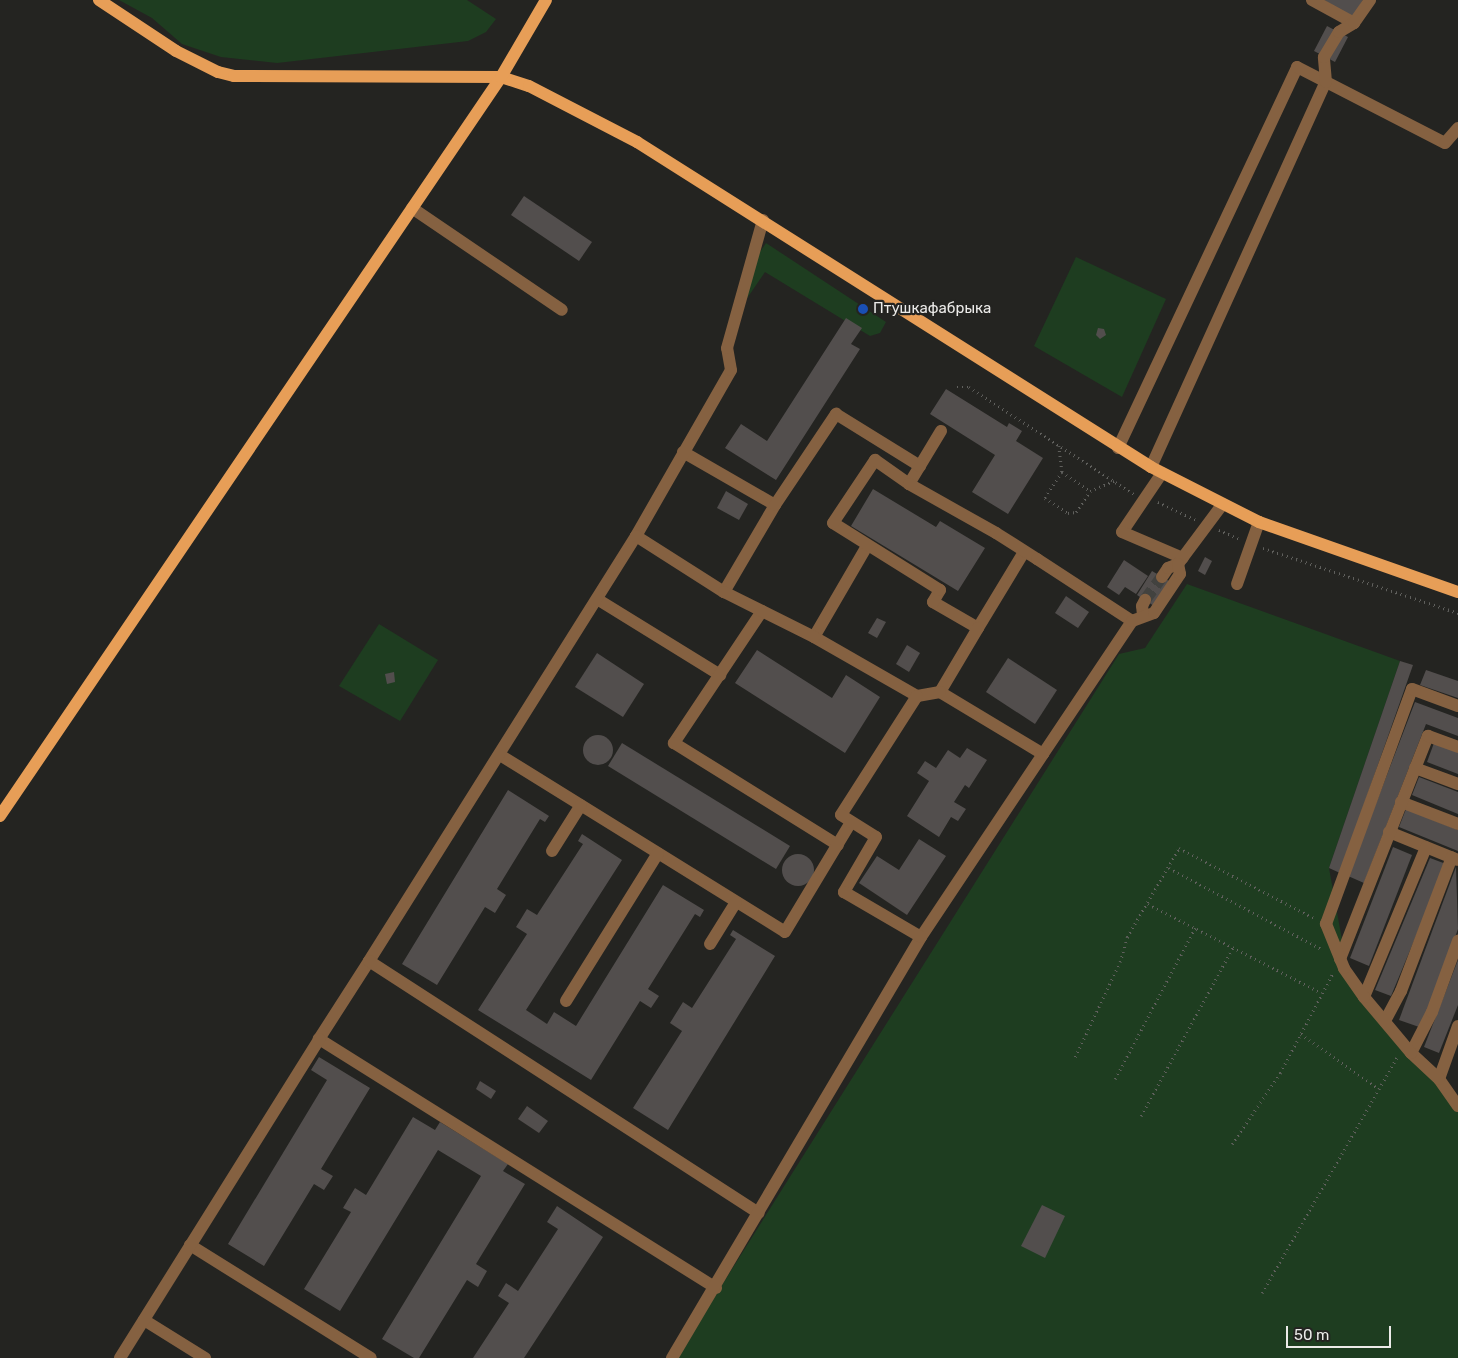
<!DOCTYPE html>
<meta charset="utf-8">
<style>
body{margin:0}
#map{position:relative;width:1458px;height:1358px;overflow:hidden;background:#242421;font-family:Rubik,sans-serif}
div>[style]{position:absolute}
.green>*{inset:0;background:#1e3d20}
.building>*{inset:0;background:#524e4d}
.round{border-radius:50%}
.minor-tunnel>*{height:12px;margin-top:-6px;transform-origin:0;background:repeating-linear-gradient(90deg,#42423f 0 12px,transparent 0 18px)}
.path>*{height:2.5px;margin-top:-1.25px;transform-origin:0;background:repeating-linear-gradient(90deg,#60605d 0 1px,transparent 0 5px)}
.minor>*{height:12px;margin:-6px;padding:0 6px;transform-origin:6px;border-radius:6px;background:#856141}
.major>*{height:12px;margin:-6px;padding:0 6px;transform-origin:6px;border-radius:6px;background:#e79e57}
.dots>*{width:14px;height:14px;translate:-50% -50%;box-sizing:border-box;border:2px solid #242421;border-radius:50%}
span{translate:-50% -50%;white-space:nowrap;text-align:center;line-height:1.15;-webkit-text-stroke:4.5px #242421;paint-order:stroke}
.poi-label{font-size:15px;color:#ecebe9}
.left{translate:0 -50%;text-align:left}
.scale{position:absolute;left:1286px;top:1326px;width:105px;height:22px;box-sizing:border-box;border:2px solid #ecebe9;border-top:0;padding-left:6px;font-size:15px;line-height:18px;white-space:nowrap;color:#ecebe9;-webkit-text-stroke:4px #242421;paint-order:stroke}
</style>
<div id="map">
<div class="green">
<i style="clip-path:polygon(119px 0,467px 0,496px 19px,486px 32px,468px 41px,277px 63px,221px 57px,182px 44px,152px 18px)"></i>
<i style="clip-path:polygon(766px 243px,886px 322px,880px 333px,870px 336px,765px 272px,737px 313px,749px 268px)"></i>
<i style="clip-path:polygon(1076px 257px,1166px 299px,1122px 397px,1034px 346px)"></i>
<i style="clip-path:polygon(1187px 584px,1400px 661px,1329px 868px,1348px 973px,1458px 1106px,1458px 1358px,676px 1358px,1119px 654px,1145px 648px)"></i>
<i style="clip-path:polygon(379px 624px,438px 660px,400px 721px,339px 686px)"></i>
</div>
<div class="building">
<i style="clip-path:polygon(1324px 0,1363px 0,1352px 18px)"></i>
<i style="clip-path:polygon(1327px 26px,1348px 37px,1335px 62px,1314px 51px)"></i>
<i style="clip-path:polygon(524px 196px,592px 242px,579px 261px,511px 215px)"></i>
<i style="clip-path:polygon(846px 318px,862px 328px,851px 344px,860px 349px,776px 480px,725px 448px,741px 424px,767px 441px)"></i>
<i style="clip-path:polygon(1098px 328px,1104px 329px,1106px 335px,1100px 339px,1096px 335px)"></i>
<i style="clip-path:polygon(946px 389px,1007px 427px,1009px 423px,1022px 431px,1016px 441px,1043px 458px,1008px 514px,972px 492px,995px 455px,930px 414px)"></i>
<i style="clip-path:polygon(873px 489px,936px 527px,940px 521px,985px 548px,958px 591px,851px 526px)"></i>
<i style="clip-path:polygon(726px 491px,748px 504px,739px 520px,717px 508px)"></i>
<i style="clip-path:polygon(1205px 557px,1212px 561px,1205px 575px,1198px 571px)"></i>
<i style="clip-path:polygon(1124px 560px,1148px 576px,1136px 594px,1125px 587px,1119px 595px,1107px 587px)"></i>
<i style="clip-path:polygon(1152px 571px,1169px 581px,1154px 606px,1137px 595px)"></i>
<i style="clip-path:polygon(1066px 596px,1089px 612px,1078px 628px,1055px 613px)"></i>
<i style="clip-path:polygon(877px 618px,886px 622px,877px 638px,868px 633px)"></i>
<i style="clip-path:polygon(907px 645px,920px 653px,909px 672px,896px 664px)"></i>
<i style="clip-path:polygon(757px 650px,832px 698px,846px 675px,880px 697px,845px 753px,735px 683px)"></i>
<i style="clip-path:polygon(597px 653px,644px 684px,623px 717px,575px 687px)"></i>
<i style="clip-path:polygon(1008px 658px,1057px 690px,1035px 724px,986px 692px)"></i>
<i style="clip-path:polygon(1400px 661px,1413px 665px,1340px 873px,1329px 868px)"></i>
<i style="clip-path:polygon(1426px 670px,1458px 681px,1458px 698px,1420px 685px)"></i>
<i style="clip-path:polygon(394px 672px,395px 682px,387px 684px,385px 674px)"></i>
<i style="clip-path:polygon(1415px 702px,1458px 718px,1458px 736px,1426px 724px,1364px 883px,1348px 876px)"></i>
<i class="round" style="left:583px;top:735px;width:30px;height:30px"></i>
<i style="clip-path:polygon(622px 743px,790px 846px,776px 869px,608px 766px)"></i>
<i style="clip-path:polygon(1434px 743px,1458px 752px,1458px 774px,1427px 762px)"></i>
<i style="clip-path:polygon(967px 748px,987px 760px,969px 788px,965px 785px,954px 802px,966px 809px,958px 821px,951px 817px,939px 837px,907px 816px,929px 781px,917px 773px,925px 761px,936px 768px,948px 750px,960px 758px)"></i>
<i style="clip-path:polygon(1419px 777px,1458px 792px,1458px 814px,1412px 795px)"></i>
<i style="clip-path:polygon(508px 790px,549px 816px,545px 822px,540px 819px,497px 889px,506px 895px,495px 913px,485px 907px,437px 985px,402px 964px)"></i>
<i style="clip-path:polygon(1406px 809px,1458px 830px,1458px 851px,1399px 827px)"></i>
<i style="clip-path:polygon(582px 834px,622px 860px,526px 1010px,547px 1024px,554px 1012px,576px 1026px,663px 885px,704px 910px,700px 917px,695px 914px,648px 989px,659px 996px,651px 1008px,640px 1001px,591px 1080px,478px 1010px,527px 934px,516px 927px,527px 909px,537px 915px,583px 844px,578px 841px)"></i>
<i style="clip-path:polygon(919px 839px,946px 856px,907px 915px,859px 883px,877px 856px,899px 870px)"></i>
<i style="clip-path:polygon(1393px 847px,1412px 855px,1369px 966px,1350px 958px)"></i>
<i class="round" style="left:782px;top:854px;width:32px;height:32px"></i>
<i style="clip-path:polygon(1430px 858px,1446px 864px,1391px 996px,1375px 990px)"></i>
<i style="clip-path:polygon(1456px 867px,1458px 929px,1422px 1028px,1399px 1020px)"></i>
<i style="clip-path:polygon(733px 930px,775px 956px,668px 1130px,633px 1108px,682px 1031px,670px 1023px,683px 1002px,692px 1008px,736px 939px,730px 935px)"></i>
<i style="clip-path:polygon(1458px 960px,1458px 1005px,1439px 1053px,1424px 1047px)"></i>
<i style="clip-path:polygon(319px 1057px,370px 1088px,321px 1169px,333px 1176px,324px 1190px,314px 1184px,264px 1266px,228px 1244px,327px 1080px,311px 1070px)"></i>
<i style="clip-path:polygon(480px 1081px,496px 1091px,491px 1099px,476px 1089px)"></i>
<i style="clip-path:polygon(527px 1106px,548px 1121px,539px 1133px,518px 1119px)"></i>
<i style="clip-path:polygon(413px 1117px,435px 1130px,440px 1122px,508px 1164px,503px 1171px,525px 1184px,476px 1264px,487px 1271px,478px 1287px,467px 1280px,419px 1358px,414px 1358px,382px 1339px,481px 1176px,438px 1150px,340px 1311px,304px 1289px,351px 1212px,343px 1208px,355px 1188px,366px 1195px)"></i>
<i style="clip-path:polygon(1042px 1205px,1065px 1216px,1045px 1258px,1021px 1246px)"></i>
<i style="clip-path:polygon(557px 1206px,603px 1237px,524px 1358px,473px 1358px,509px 1303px,498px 1296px,506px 1283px,518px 1291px,558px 1229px,547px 1222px)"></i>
</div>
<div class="minor-tunnel">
<i style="left:1145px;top:600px;width:29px;rotate:-54deg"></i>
</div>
<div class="path">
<i style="left:957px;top:387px;width:12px"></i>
<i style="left:969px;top:387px;width:197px;rotate:33deg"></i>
<i style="left:1059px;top:446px;width:26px;rotate:83deg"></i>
<i style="left:1062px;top:472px;width:34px;rotate:34deg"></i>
<i style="left:1090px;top:491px;width:26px;rotate:-23deg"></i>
<i style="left:1062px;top:472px;width:31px;rotate:123deg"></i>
<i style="left:1045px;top:498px;width:27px;rotate:33deg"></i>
<i style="left:1068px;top:513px;width:8px;rotate:-7deg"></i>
<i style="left:1076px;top:512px;width:25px;rotate:-56deg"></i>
<i style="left:1158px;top:502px;width:42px;rotate:25.3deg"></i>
<i style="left:1219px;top:530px;width:22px;rotate:24deg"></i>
<i style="left:1263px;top:548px;width:206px;rotate:18.4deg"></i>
<i style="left:1169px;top:868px;width:174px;rotate:28deg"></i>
<i style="left:1148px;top:904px;width:195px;rotate:27.1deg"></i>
<i style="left:1301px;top:1034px;width:95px;rotate:35.2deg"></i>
<i style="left:1075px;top:1057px;width:105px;rotate:-64.7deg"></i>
<i style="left:1120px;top:962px;width:26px;rotate:-74deg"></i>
<i style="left:1127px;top:937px;width:103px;rotate:-59.7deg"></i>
<i style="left:1179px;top:848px;width:154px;rotate:27.4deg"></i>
<i style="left:1115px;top:1079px;width:171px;rotate:-62.1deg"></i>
<i style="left:1141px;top:1116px;width:192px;rotate:-61.4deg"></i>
<i style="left:1232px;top:1144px;width:86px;rotate:-55.9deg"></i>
<i style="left:1280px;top:1073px;width:113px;rotate:-62.1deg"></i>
<i style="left:1262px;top:1293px;width:272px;rotate:-60.2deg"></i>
</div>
<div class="minor">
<i style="left:1312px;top:0;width:48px;rotate:28.7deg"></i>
<i style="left:412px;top:208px;width:181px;rotate:34.2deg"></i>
<i style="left:1118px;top:448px;width:421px;rotate:-64.8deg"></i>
<i style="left:1297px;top:67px;width:166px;rotate:27.2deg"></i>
<i style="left:1445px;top:143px;width:20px;rotate:-49deg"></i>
<i style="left:683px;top:452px;width:106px;rotate:29.9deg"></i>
<i style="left:775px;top:505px;width:101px;rotate:120.4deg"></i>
<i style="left:1151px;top:467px;width:423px;rotate:-65.6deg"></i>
<i style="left:1326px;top:82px;width:25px;rotate:-95deg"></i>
<i style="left:1324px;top:57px;width:29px;rotate:-59deg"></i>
<i style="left:1339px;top:32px;width:17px;rotate:-31deg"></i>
<i style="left:1354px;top:23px;width:28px;rotate:-55deg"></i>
<i style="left:1162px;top:473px;width:71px;rotate:124.1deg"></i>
<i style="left:1122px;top:532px;width:66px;rotate:23.1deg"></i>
<i style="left:909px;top:484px;width:62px;rotate:-58.9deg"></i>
<i style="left:775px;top:505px;width:110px;rotate:-56.2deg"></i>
<i style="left:836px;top:414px;width:99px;rotate:31.8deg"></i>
<i style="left:636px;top:536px;width:191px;rotate:-60.2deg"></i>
<i style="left:731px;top:370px;width:22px;rotate:-100deg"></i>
<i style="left:727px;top:348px;width:133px;rotate:-74.3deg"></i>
<i style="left:867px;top:546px;width:105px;rotate:120.2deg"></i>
<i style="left:814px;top:637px;width:119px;rotate:29.8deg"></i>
<i style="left:1024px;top:552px;width:89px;rotate:121.2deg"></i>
<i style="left:978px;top:628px;width:52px;rotate:-150deg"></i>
<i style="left:933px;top:602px;width:14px;rotate:-60deg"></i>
<i style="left:940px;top:590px;width:126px;rotate:-147.9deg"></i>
<i style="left:833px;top:523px;width:76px;rotate:-56.3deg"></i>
<i style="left:875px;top:460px;width:42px;rotate:35.2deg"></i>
<i style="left:909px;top:484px;width:100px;rotate:29.4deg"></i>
<i style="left:996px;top:533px;width:49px;rotate:32.4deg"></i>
<i style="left:1037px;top:559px;width:113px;rotate:33.1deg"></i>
<i style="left:1162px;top:577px;width:11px;rotate:-56deg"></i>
<i style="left:1168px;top:568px;width:11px;rotate:-22deg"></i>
<i style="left:1178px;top:564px;width:74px;rotate:-53.3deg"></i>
<i style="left:1237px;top:584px;width:66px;rotate:-70.5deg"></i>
<i style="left:597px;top:599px;width:145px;rotate:31.7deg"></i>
<i style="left:762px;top:611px;width:159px;rotate:123.7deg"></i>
<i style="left:674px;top:743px;width:193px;rotate:31.9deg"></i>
<i style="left:1143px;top:615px;width:9px;rotate:-96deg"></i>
<i style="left:1142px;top:606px;width:7px;rotate:-63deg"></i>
<i style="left:940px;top:692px;width:74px;rotate:-59.3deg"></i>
<i style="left:1043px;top:754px;width:160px;rotate:-56.2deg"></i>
<i style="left:1132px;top:621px;width:23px;rotate:-20deg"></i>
<i style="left:1154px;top:613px;width:47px;rotate:-56.3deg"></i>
<i style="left:1180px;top:574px;width:10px;rotate:-101deg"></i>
<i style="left:500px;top:755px;width:335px;rotate:31.8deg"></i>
<i style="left:785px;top:932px;width:128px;rotate:-59deg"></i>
<i style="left:1415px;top:768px;width:46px;rotate:20.4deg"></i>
<i style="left:1401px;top:802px;width:61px;rotate:21.1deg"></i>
<i style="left:1389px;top:832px;width:74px;rotate:22.1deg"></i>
<i style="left:552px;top:851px;width:54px;rotate:-57.8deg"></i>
<i style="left:710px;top:944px;width:49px;rotate:-58.2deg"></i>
<i style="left:1340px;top:959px;width:240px;rotate:-68.5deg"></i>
<i style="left:1428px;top:736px;width:32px;rotate:20deg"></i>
<i style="left:369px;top:961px;width:502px;rotate:-57.86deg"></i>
<i style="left:636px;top:536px;width:104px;rotate:32.5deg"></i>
<i style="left:724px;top:592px;width:101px;rotate:26.6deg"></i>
<i style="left:1364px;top:997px;width:162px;rotate:-67.5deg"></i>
<i style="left:566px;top:1001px;width:174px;rotate:-58.1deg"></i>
<i style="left:1385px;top:1021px;width:34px;rotate:-62deg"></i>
<i style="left:1401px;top:991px;width:143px;rotate:-69.2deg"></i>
<i style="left:1458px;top:1026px;width:56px;rotate:109.7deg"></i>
<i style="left:1439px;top:1079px;width:33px;rotate:55deg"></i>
<i style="left:1411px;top:1053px;width:46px;rotate:-62.9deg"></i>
<i style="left:1432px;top:1012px;width:76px;rotate:-69.9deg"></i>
<i style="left:1439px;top:1079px;width:38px;rotate:-137deg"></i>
<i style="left:1411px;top:1053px;width:73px;rotate:-130deg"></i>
<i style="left:1364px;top:997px;width:35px;rotate:-125deg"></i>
<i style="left:1344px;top:968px;width:48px;rotate:-112.2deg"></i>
<i style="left:1326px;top:924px;width:250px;rotate:-69.9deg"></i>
<i style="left:1412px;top:689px;width:49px;rotate:20.3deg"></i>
<i style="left:190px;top:1245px;width:213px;rotate:32deg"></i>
<i style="left:716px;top:1288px;width:469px;rotate:-147.9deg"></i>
<i style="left:319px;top:1039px;width:93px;rotate:-57.3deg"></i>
<i style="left:369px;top:961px;width:464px;rotate:32.9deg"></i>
<i style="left:144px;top:1320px;width:72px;rotate:31.9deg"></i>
<i style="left:120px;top:1358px;width:376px;rotate:-58deg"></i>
<i style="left:672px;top:1358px;width:489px;rotate:-59.4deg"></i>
<i style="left:921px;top:937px;width:220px;rotate:-56.3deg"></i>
<i style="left:1043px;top:754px;width:120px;rotate:-149deg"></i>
<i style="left:940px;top:692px;width:23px;rotate:170deg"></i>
<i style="left:917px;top:696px;width:141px;rotate:122.6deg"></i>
<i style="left:841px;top:815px;width:41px;rotate:32.2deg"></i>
<i style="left:876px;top:837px;width:64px;rotate:120.2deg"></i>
<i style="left:844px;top:892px;width:89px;rotate:30.3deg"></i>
</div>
<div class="major">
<i style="left:99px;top:0;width:92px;rotate:33.5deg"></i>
<i style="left:176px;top:51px;width:47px;rotate:26.6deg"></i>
<i style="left:218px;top:72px;width:16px;rotate:14deg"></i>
<i style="left:234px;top:76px;width:267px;rotate:0.2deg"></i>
<i style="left:501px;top:77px;width:29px;rotate:18deg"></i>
<i style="left:529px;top:86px;width:122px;rotate:27.4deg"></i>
<i style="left:637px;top:142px;width:608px;rotate:32.3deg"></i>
<i style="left:1151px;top:467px;width:121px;rotate:27deg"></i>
<i style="left:1259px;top:522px;width:211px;rotate:19.4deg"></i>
<i style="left:0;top:816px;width:893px;rotate:-55.86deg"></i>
<i style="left:501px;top:77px;width:89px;rotate:-59.7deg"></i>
</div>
<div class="dots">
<i style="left:863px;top:309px;background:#1a4fb4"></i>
</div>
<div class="poi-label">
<span class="left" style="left:873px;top:309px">Птушкафабрыка</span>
</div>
<div class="scale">50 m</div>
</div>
